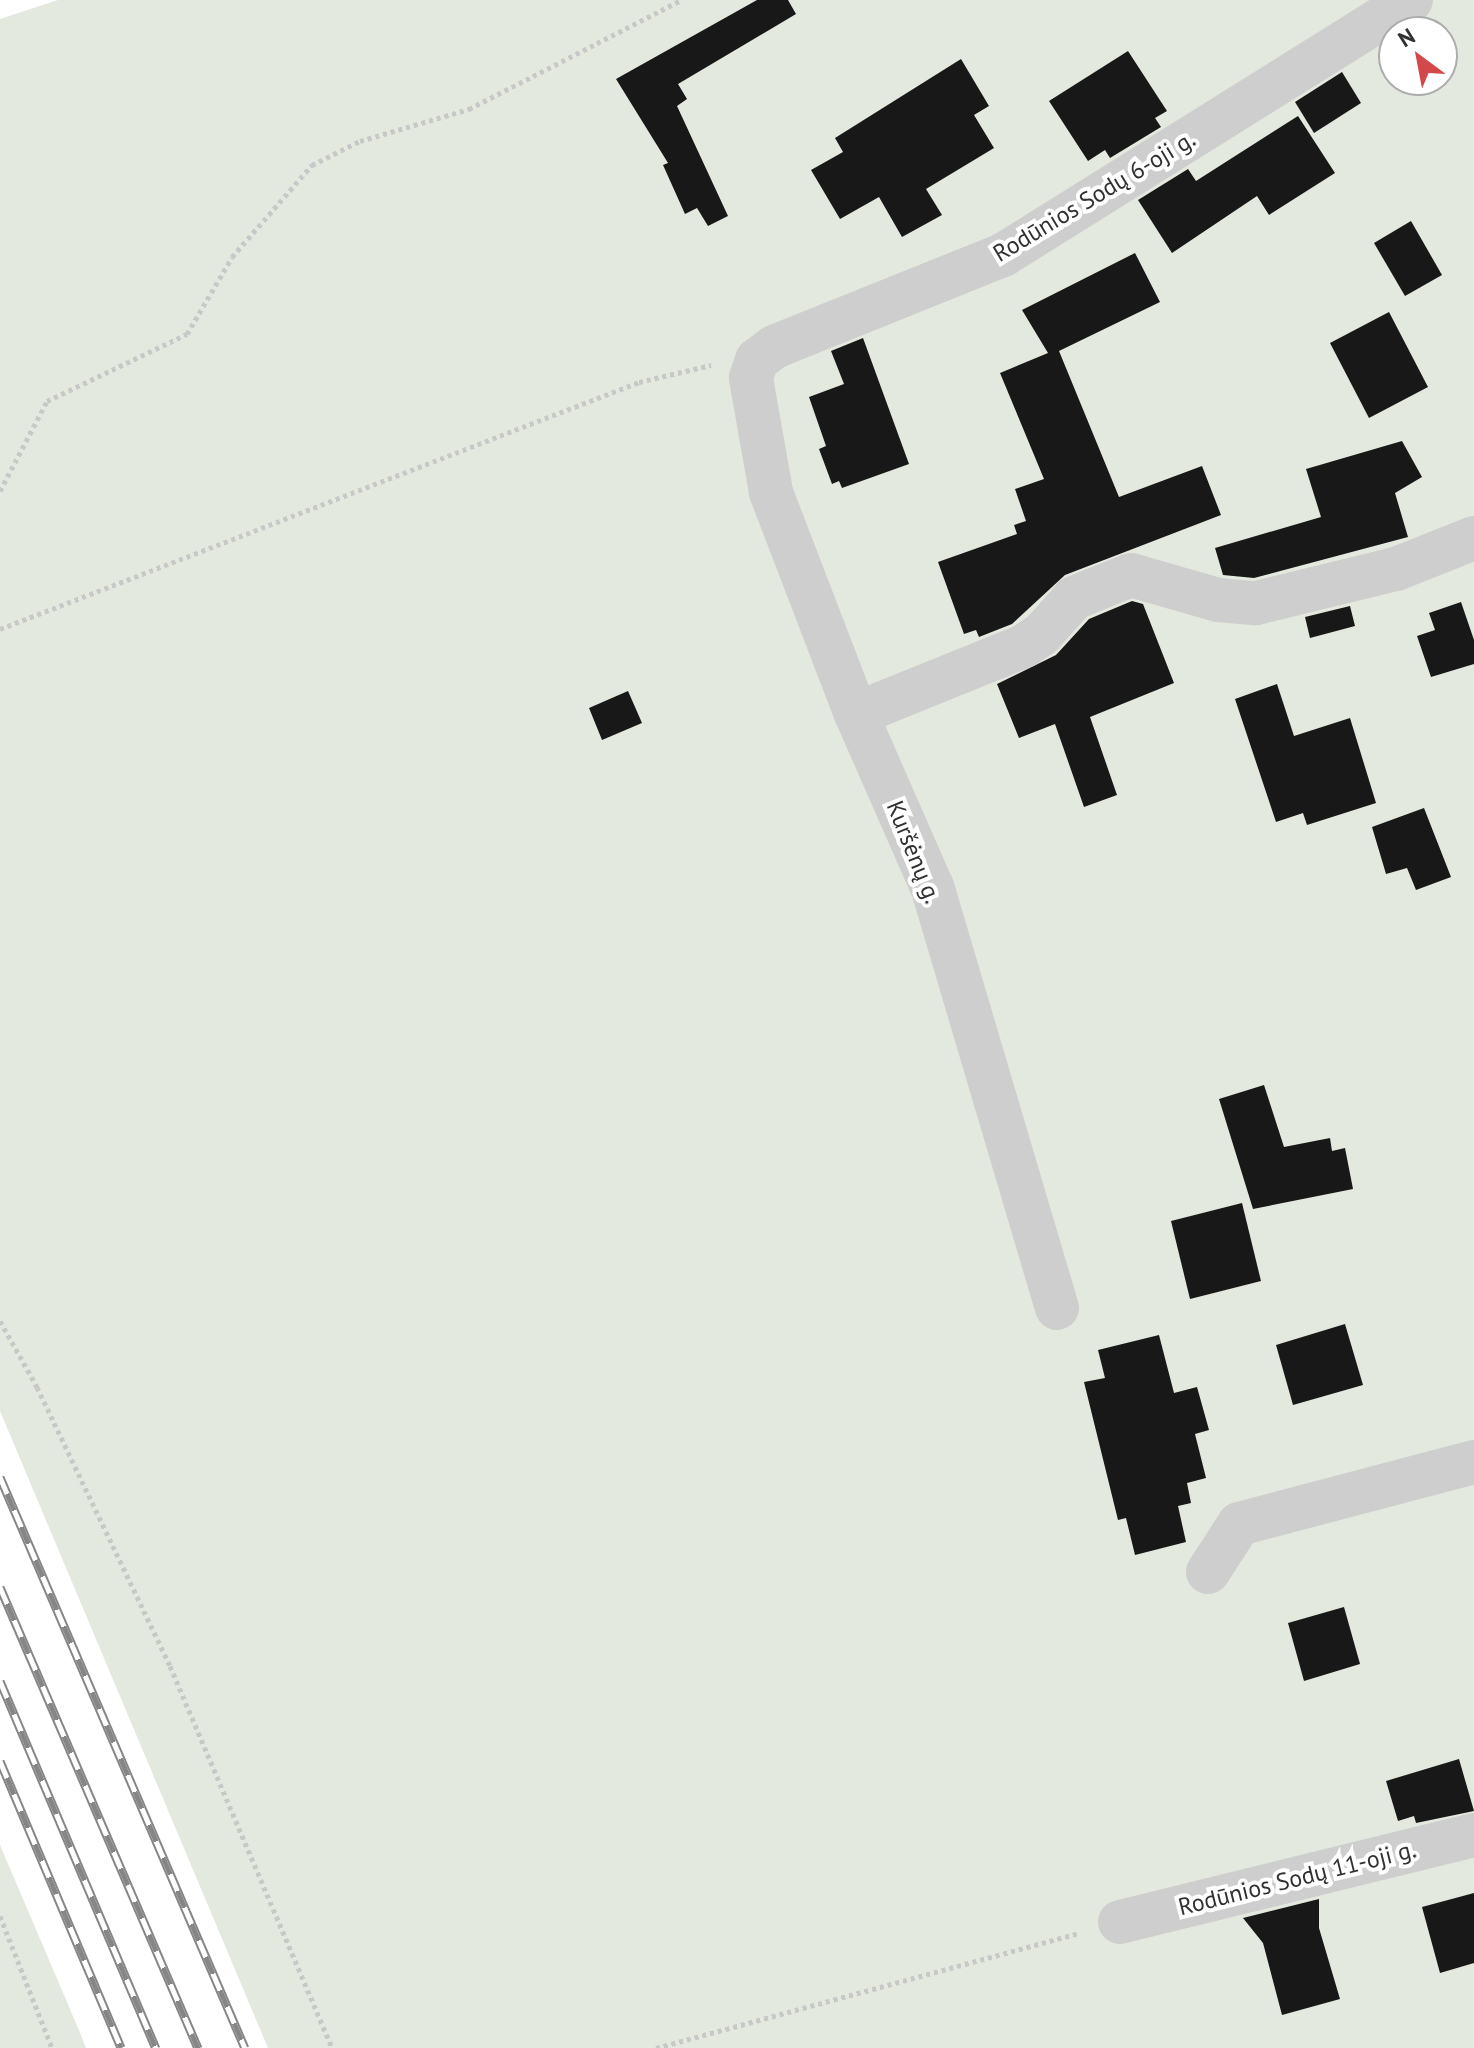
<!DOCTYPE html>
<meta charset="utf-8">
<style>
body{margin:0}
#map{position:relative;width:1474px;height:2048px;overflow:hidden;background:#fff;font-family:"PT Sans",sans-serif}
div>[style]{position:absolute}
.green>*{inset:0;background:#e3e9de}
.building>*{inset:0;background:#181818}
.path>*{height:5px;margin-top:-2.5px;transform-origin:0;background:repeating-linear-gradient(90deg,#c8c8c8 0 4px,transparent 0 8px)}
.minor>*{height:44px;margin:-22px;padding:0 22px;transform-origin:22px;border-radius:22px;background:#cecece}
.rail>*{height:9px;margin-top:-4.5px;transform-origin:0;background:repeating-linear-gradient(90deg,#fff 0 18px,#868686 0 36px);box-sizing:border-box;border-block:2px solid #868686}
span{translate:-50% -50%;white-space:nowrap;text-align:center;line-height:1.15;-webkit-text-stroke:8px #fff;paint-order:stroke}
.street-label{font-size:24px;color:#313131}
.north{position:absolute;left:1378px;top:16px;width:80px;height:80px;box-sizing:border-box;background:#fff;border:2px solid #adadad;border-radius:50%;rotate:328deg;font-size:22px;font-weight:700;line-height:32px;text-align:center;color:#313131}
.north::after{content:'';display:block;margin:auto;width:28px;height:36px;background:#d3484a;clip-path:polygon(50% 0,100% 100%,50% 72%,0 100%)}
</style>
<div id="map">
<div class="green">
<i style="clip-path:polygon(evenodd,58px 0,1474px 0,1474px 2048px,268px 2048px,0 1411px,0 19px,58px 0,1394px 32px,1442px 32px,1442px 80px,1394px 80px,1394px 32px)"></i>
<i style="clip-path:polygon(0 1845px,78px 2028px,86px 2048px,0 2048px)"></i>
</div>
<div class="building">
<i style="clip-path:polygon(757px 0,788px 0,796px 14px,678px 84px,687px 99px,677px 106px,728px 216px,708px 226px,697px 208px,685px 214px,663px 165px,668px 163px,616px 79px)"></i>
<i style="clip-path:polygon(1128px 51px,1167px 111px,1155px 118px,1161px 127px,1110px 158px,1105px 150px,1088px 161px,1049px 101px)"></i>
<i style="clip-path:polygon(961px 59px,989px 106px,974px 115px,994px 148px,926px 189px,942px 215px,902px 237px,879px 197px,840px 219px,811px 170px,843px 152px,835px 138px)"></i>
<i style="clip-path:polygon(1342px 72px,1361px 103px,1314px 133px,1295px 102px)"></i>
<i style="clip-path:polygon(1298px 116px,1335px 173px,1269px 215px,1257px 196px,1172px 253px,1138px 200px,1188px 169px,1196px 181px)"></i>
<i style="clip-path:polygon(1411px 221px,1442px 275px,1405px 296px,1374px 243px)"></i>
<i style="clip-path:polygon(1135px 253px,1160px 302px,1059px 351px,1119px 497px,1202px 466px,1221px 515px,1065px 575px,1012px 624px,979px 637px,976px 630px,964px 634px,938px 562px,1017px 534px,1014px 525px,1026px 521px,1015px 489px,1044px 479px,1000px 373px,1048px 353px,1022px 310px)"></i>
<i style="clip-path:polygon(1389px 312px,1428px 387px,1369px 418px,1330px 343px)"></i>
<i style="clip-path:polygon(863px 338px,909px 464px,842px 488px,839px 481px,832px 484px,819px 449px,826px 446px,809px 397px,844px 384px,831px 351px)"></i>
<i style="clip-path:polygon(1402px 441px,1422px 477px,1395px 493px,1408px 537px,1254px 578px,1223px 575px,1215px 548px,1321px 517px,1306px 469px)"></i>
<i style="clip-path:polygon(1132px 601px,1143px 604px,1174px 683px,1090px 717px,1117px 795px,1084px 807px,1055px 724px,1019px 738px,997px 684px,1056px 655px,1089px 619px)"></i>
<i style="clip-path:polygon(1461px 602px,1474px 640px,1474px 664px,1431px 677px,1417px 636px,1435px 630px,1429px 613px)"></i>
<i style="clip-path:polygon(1350px 606px,1355px 626px,1310px 638px,1305px 617px)"></i>
<i style="clip-path:polygon(1277px 684px,1294px 736px,1350px 718px,1376px 803px,1307px 825px,1303px 813px,1276px 822px,1235px 699px)"></i>
<i style="clip-path:polygon(628px 691px,642px 723px,602px 740px,589px 708px)"></i>
<i style="clip-path:polygon(1424px 808px,1451px 877px,1416px 890px,1407px 868px,1386px 874px,1372px 827px)"></i>
<i style="clip-path:polygon(1264px 1085px,1284px 1147px,1330px 1138px,1332px 1151px,1345px 1148px,1353px 1189px,1253px 1209px,1219px 1099px)"></i>
<i style="clip-path:polygon(1242px 1203px,1261px 1281px,1190px 1299px,1171px 1221px)"></i>
<i style="clip-path:polygon(1345px 1324px,1363px 1385px,1293px 1405px,1276px 1345px)"></i>
<i style="clip-path:polygon(1159px 1335px,1174px 1393px,1197px 1387px,1209px 1430px,1195px 1434px,1206px 1478px,1187px 1483px,1191px 1503px,1178px 1506px,1186px 1542px,1135px 1555px,1126px 1518px,1118px 1520px,1084px 1382px,1105px 1378px,1098px 1350px)"></i>
<i style="clip-path:polygon(1344px 1607px,1360px 1664px,1304px 1681px,1288px 1623px)"></i>
<i style="clip-path:polygon(1459px 1759px,1474px 1811px,1416px 1823px,1414px 1816px,1398px 1821px,1386px 1781px)"></i>
<i style="clip-path:polygon(1474px 1893px,1474px 1963px,1440px 1973px,1422px 1907px)"></i>
<i style="clip-path:polygon(1319px 1899px,1319px 1928px,1340px 1999px,1282px 2015px,1263px 1943px,1243px 1918px)"></i>
</div>
<div class="path">
<i style="left:0;top:491px;width:102px;rotate:-62.4deg"></i>
<i style="left:47px;top:401px;width:155px;rotate:-25.6deg"></i>
<i style="left:187px;top:334px;width:89px;rotate:-59.7deg"></i>
<i style="left:232px;top:257px;width:122px;rotate:-49deg"></i>
<i style="left:312px;top:165px;width:54px;rotate:-26.6deg"></i>
<i style="left:360px;top:141px;width:114px;rotate:-16.4deg"></i>
<i style="left:469px;top:109px;width:238px;rotate:-27.2deg"></i>
<i style="left:0;top:629px;width:685px;rotate:-21.13deg"></i>
<i style="left:639px;top:382px;width:74px;rotate:-13.3deg"></i>
<i style="left:0;top:1321px;width:76px;rotate:60.7deg"></i>
<i style="left:37px;top:1387px;width:309px;rotate:64.5deg"></i>
<i style="left:170px;top:1666px;width:415px;rotate:67deg"></i>
<i style="left:0;top:1916px;width:142px;rotate:68.5deg"></i>
<i style="left:656px;top:2048px;width:438px;rotate:-15.2deg"></i>
</div>
<div class="minor">
<i style="left:856px;top:714px;width:181px;rotate:-22deg"></i>
<i style="left:1024px;top:646px;width:22px;rotate:-34deg"></i>
<i style="left:1042px;top:634px;width:48px;rotate:-48.4deg"></i>
<i style="left:1074px;top:598px;width:61px;rotate:-22deg"></i>
<i style="left:1131px;top:575px;width:91px;rotate:16deg"></i>
<i style="left:1218px;top:600px;width:38px;rotate:5deg"></i>
<i style="left:1256px;top:603px;width:144px;rotate:-13.7deg"></i>
<i style="left:1396px;top:569px;width:84px;rotate:-21.7deg"></i>
<i style="left:1057px;top:1308px;width:439px;rotate:-106.5deg"></i>
<i style="left:932px;top:887px;width:189px;rotate:-113.7deg"></i>
<i style="left:856px;top:714px;width:238px;rotate:-111deg"></i>
<i style="left:771px;top:492px;width:116px;rotate:-100deg"></i>
<i style="left:751px;top:378px;width:19px;rotate:-72deg"></i>
<i style="left:757px;top:360px;width:21px;rotate:-37deg"></i>
<i style="left:774px;top:347px;width:247px;rotate:-21.9deg"></i>
<i style="left:1003px;top:255px;width:481px;rotate:-32deg"></i>
<i style="left:1208px;top:1572px;width:57px;rotate:-57.1deg"></i>
<i style="left:1239px;top:1524px;width:243px;rotate:-14.8deg"></i>
<i style="left:1120px;top:1922px;width:365px;rotate:-13.8deg"></i>
</div>
<div class="rail">
<i style="left:0;top:1477px;width:621px;rotate:66.78deg"></i>
<i style="left:0;top:1587px;width:502px;rotate:66.76deg"></i>
<i style="left:0;top:1681px;width:399px;rotate:67deg"></i>
<i style="left:0;top:1761px;width:311px;rotate:67.1deg"></i>
</div>
<div class="street-label">
<span style="left:1094px;top:196px;rotate:-31deg">Rodūnios Sodų 6-oji g.</span>
<span style="left:914px;top:852px;rotate:68deg">Kuršėnų g.</span>
<span style="left:1297px;top:1878px;rotate:-14deg">Rodūnios Sodų 11-oji g.</span>
</div>
<div class="north">N</div>
</div>
